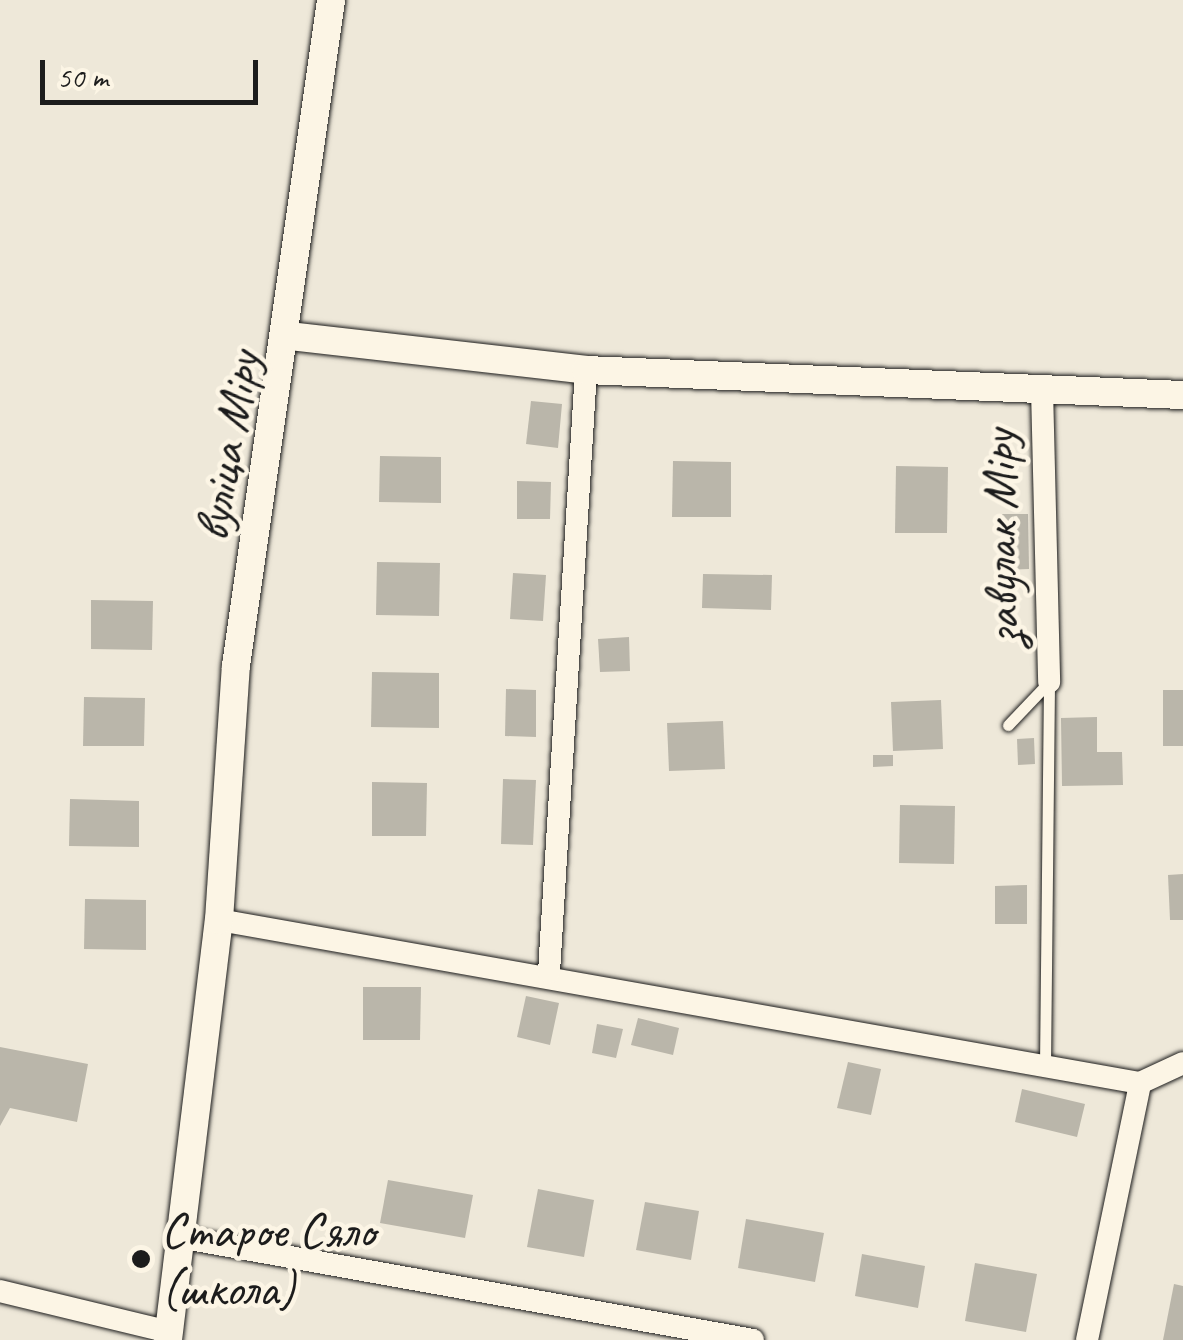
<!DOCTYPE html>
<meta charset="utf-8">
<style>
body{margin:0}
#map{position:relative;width:1183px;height:1340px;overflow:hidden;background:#eee8d9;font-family:Caveat,sans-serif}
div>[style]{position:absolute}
.building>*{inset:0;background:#bab6aa}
.roads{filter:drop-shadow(0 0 2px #1c1c1c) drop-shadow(0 0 2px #1c1c1c)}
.service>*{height:11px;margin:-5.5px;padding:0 5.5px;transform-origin:5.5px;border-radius:5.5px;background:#fcf5e5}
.minor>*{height:22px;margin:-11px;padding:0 11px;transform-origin:11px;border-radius:11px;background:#fcf5e5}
.tertiary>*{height:28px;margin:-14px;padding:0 14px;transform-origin:14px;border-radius:14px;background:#fcf5e5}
.dots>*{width:28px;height:28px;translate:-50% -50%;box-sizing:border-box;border:5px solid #fcf5e5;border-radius:50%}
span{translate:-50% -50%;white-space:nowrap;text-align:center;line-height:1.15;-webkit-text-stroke:9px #fcf5e5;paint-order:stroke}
.street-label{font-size:50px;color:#1c1c1c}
.poi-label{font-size:50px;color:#1c1c1c}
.left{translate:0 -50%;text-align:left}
.scale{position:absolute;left:40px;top:60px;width:218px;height:45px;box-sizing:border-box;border:5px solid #1c1c1c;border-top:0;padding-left:12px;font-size:30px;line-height:35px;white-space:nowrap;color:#1c1c1c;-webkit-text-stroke:8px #fcf5e5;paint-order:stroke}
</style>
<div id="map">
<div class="building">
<i style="clip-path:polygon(531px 401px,562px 404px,558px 448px,526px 444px)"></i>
<i style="clip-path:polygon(380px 456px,441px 457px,441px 503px,379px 502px)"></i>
<i style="clip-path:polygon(673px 461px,731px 462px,731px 517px,672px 517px)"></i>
<i style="clip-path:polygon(896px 466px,948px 467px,947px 533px,895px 533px)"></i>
<i style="clip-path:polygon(517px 481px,551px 482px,550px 519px,517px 519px)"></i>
<i style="clip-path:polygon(1002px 514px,1028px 514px,1029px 569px,1003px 570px)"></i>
<i style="clip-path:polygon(377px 562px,440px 563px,439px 616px,376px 615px)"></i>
<i style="clip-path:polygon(513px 573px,546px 575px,543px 621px,510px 619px)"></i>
<i style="clip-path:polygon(703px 574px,772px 575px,771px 610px,702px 608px)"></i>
<i style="clip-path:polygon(91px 600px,153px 601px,152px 650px,91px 649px)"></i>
<i style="clip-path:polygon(629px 637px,630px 671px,600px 672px,598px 639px)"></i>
<i style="clip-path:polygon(372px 672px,439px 673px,439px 728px,371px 727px)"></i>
<i style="clip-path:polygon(506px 689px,536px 690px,536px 737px,505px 736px)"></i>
<i style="clip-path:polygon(1163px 690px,1183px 690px,1183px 746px,1163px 746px)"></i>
<i style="clip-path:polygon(84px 697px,145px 698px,144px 746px,83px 746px)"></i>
<i style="clip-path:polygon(941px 700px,943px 749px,893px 751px,891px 702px)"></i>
<i style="clip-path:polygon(1097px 717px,1097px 752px,1122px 752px,1123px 785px,1062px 786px,1061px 718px)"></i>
<i style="clip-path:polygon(723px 721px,725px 769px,669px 771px,667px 723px)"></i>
<i style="clip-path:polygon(1034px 738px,1035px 764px,1018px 765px,1017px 739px)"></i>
<i style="clip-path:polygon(873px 755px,893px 755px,893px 766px,873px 767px)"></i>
<i style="clip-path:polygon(503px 779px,536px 780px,533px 845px,501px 844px)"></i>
<i style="clip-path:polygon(372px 782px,427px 783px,426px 836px,372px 836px)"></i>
<i style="clip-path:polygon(70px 799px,139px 801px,139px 847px,69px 846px)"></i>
<i style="clip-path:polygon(900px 805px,955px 806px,954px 864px,899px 863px)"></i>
<i style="clip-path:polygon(1183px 874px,1183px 920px,1170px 920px,1168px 875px)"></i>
<i style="clip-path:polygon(1027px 885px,1027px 924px,995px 924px,995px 886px)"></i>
<i style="clip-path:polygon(85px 899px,146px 900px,146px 950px,84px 949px)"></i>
<i style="clip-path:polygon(363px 987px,421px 987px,420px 1040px,363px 1040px)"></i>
<i style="clip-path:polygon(526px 996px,559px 1003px,550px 1045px,517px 1037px)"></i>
<i style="clip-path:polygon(638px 1018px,679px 1028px,673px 1055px,631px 1045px)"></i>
<i style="clip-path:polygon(597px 1024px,623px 1029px,616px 1058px,592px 1053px)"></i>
<i style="clip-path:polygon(0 1047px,88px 1064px,77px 1122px,10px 1108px,0 1126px)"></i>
<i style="clip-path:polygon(848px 1062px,881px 1069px,871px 1115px,837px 1108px)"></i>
<i style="clip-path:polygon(1022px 1089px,1085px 1104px,1077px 1137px,1015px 1122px)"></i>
<i style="clip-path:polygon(388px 1180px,473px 1195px,465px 1238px,380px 1223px)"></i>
<i style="clip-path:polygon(538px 1189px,594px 1200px,584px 1257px,527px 1247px)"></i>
<i style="clip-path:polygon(645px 1202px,699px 1211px,691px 1260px,636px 1250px)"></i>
<i style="clip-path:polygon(746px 1219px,824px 1233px,815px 1282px,738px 1268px)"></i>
<i style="clip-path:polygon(862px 1254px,925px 1266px,918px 1308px,855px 1296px)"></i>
<i style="clip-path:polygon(975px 1263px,1037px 1274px,1026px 1332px,965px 1321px)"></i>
<i style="clip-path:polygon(1174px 1284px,1183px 1286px,1183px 1340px,1163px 1340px)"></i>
</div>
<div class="roads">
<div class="service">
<i style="left:1008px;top:725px;width:59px;rotate:-46.4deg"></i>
<i style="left:1045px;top:1066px;width:384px;rotate:-89.4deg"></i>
</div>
<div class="minor">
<i style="left:1042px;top:389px;width:293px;rotate:88.6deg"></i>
<i style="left:219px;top:920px;width:935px;rotate:10.04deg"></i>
<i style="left:549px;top:972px;width:603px;rotate:-86.48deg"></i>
<i style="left:1140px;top:1083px;width:47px;rotate:-24.9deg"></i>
<i style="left:184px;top:1238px;width:578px;rotate:10.16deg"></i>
<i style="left:0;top:1291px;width:174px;rotate:13.6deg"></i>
<i style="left:1087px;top:1340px;width:262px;rotate:-78.3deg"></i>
</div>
<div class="tertiary">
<i style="left:289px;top:336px;width:299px;rotate:6.5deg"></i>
<i style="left:586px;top:370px;width:598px;rotate:2.4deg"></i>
<i style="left:168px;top:1340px;width:423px;rotate:-83.1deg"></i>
<i style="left:219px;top:920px;width:255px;rotate:-86.2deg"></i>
<i style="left:236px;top:666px;width:673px;rotate:-81.88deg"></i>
</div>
</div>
<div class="dots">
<i style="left:141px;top:1259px;background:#1c1c1c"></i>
</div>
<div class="street-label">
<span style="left:227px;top:446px;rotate:-80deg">вуліца Міру</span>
<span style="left:1000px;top:537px;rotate:-91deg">завулак Міру</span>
</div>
<div class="poi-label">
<span class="left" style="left:161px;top:1259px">Старое Сяло<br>(школа)</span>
</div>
<div class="scale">50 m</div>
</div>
